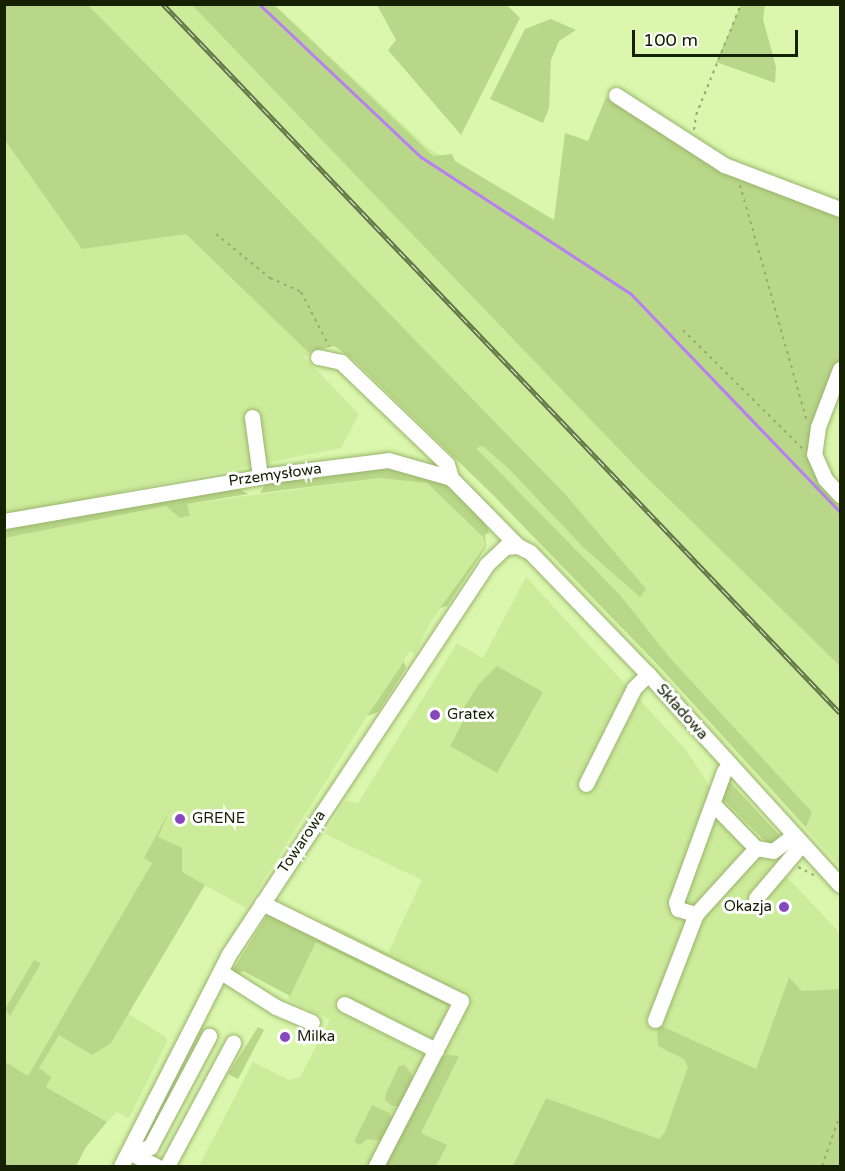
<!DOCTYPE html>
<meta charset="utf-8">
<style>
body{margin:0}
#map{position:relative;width:845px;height:1171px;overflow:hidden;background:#daf7ad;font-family:"Varela Round",sans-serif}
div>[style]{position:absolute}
.built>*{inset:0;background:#cdec9b}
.green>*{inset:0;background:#b9d788}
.stream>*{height:3px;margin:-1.5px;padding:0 1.5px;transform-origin:1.5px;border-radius:1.5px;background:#b87ff1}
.path>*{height:2px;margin-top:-1px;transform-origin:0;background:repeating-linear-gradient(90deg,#96ad72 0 3px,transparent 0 7.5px)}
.roads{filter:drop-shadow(0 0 2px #99b46d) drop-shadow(0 0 2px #99b46d)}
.minor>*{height:15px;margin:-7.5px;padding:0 7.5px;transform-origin:7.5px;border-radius:7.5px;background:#fff}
.rail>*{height:5px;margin-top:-2.5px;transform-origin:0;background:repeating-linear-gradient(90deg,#fff 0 9px,#647647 0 18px);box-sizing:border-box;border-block:2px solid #647647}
.dots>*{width:16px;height:16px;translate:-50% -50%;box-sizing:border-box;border:3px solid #fff;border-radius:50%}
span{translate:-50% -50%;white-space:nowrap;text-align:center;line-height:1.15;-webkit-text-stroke:6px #fff;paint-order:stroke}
.street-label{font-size:15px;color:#162003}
.poi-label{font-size:15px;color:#162003}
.left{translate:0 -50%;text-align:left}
.right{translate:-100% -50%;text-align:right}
.frame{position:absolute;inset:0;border:6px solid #162003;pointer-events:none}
.scale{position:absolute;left:632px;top:30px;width:166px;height:27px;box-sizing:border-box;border:3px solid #162003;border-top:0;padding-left:8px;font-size:18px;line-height:21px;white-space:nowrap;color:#162003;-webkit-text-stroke:4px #fff;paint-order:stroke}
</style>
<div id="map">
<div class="built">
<i style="clip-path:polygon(5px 5px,275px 5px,426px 146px,451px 163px,840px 490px,840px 866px,574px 572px,354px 357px,333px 345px,304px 357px,359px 414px,341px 448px,5px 515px)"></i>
<i style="clip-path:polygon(379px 478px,427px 483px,484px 538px,485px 546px,430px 623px,415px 654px,410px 651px,367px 716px,246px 908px,161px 861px,111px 1043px,127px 1013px,166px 1037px,167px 1042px,129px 1118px,117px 1112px,107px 1122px,45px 1086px,5px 1126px,5px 538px,167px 506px,180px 518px,189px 517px,187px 504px)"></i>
<i style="clip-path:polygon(526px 577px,687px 751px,708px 784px,777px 856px,772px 861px,840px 933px,840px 989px,802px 991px,789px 977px,721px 1166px,199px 1166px,253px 1062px,289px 1080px,300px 1077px,330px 1020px,288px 999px,326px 922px,388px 953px,422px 880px,325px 834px,345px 801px,358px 803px,457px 643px,483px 658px)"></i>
</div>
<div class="green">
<i style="clip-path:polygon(4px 5px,88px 5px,192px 111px,565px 494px,646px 589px,640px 597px,585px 549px,509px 469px,483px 446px,476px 448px,620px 595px,670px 658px,812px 812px,806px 827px,658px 665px,494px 496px,353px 359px,334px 346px,308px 352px,186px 234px,82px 249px,5px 140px)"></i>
<i style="clip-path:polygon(192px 5px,274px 5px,433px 156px,452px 154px,455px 161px,554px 220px,565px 133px,588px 141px,606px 97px,690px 143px,840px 211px,840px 361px,816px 423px,810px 458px,840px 490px,840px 666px,640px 471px)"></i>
<i style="clip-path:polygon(377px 5px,507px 5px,520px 18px,461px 135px,388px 50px,396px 40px)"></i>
<i style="clip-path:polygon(741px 5px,765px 5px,763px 19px,776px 67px,775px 83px,716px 62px)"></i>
<i style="clip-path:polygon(551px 19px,576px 30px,559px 41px,551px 60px,549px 108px,543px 123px,490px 99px,525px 29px)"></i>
<i style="clip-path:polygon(383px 467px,429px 476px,447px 486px,486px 523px,489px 533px,485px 534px,486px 547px,447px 606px,440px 608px,485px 546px,484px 538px,427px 483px,379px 478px,260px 493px,266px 483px)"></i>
<i style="clip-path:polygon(235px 486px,248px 494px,187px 504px,190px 516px,180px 518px,166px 506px,5px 538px,5px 530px)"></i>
<i style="clip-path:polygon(404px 661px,406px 668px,378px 712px,367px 716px)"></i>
<i style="clip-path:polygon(497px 666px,543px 692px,497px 773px,450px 746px,469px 710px,463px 709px,479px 684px)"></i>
<i style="clip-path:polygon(730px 782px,780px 836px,773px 843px,768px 844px,721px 797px,724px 785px)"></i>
<i style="clip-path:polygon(171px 808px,158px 837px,182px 848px,182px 872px,205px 885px,111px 1043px,92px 1055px,59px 1035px,39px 1068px,51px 1077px,46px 1087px,107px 1122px,86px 1147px,76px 1166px,5px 1166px,5px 1062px,28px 1076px,152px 863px,144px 858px)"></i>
<i style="clip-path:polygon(268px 914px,448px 1000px,448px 1006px,316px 942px,290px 996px,243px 971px,234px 977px,231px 973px)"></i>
<i style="clip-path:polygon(34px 960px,41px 963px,10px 1016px,5px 1009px)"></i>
<i style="clip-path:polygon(789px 977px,802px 991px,840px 989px,840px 1166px,513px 1166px,546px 1098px,659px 1139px,665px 1132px,688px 1067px,684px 1059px,658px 1046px,657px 1024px,756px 1069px)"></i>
<i style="clip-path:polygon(258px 1027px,264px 1030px,238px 1079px,228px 1074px)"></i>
<i style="clip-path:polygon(448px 1055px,459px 1056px,421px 1133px,447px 1145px,436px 1166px,380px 1166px,439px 1057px)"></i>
<i style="clip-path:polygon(405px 1065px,414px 1078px,400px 1106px,392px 1106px,385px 1100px,386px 1093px,399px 1066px)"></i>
<i style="clip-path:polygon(372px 1105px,389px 1113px,393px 1120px,382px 1141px,367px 1139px,360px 1145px,354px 1142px)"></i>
</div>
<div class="stream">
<i style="left:259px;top:4px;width:223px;rotate:43.4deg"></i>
<i style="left:421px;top:157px;width:249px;rotate:33.1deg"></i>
<i style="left:630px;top:293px;width:303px;rotate:46.2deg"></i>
</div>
<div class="path">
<i style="left:694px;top:130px;width:15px;rotate:-82deg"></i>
<i style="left:696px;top:115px;width:120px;rotate:-67.9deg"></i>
<i style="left:740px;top:185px;width:245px;rotate:74.2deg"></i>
<i style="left:216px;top:234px;width:70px;rotate:39.2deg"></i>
<i style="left:270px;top:278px;width:34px;rotate:24deg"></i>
<i style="left:301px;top:292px;width:61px;rotate:62.6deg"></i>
<i style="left:683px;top:330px;width:168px;rotate:44.8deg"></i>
<i style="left:798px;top:867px;width:18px;rotate:27deg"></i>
<i style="left:822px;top:1166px;width:54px;rotate:-70.6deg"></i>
</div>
<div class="roads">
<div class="minor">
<i style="left:616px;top:95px;width:129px;rotate:32.9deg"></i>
<i style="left:724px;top:165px;width:124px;rotate:20.8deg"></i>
<i style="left:318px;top:357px;width:24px;rotate:12deg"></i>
<i style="left:341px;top:362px;width:147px;rotate:43.9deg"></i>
<i style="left:447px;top:464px;width:15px;rotate:74deg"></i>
<i style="left:840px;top:369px;width:62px;rotate:110.8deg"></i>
<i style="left:818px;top:427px;width:27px;rotate:98deg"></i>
<i style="left:814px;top:454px;width:27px;rotate:66deg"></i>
<i style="left:825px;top:479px;width:22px;rotate:47deg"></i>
<i style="left:252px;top:417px;width:60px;rotate:82.3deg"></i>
<i style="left:4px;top:521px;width:270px;rotate:-9.8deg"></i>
<i style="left:270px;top:475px;width:119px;rotate:-7.2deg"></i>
<i style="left:388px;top:460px;width:66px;rotate:15.9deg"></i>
<i style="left:451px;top:478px;width:95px;rotate:45.4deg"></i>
<i style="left:518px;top:546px;width:13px;rotate:27deg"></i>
<i style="left:530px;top:552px;width:170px;rotate:46deg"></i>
<i style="left:648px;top:674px;width:285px;rotate:47.7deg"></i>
<i style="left:730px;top:765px;width:8px;rotate:135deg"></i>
<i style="left:724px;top:771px;width:140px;rotate:110.1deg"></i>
<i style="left:676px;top:902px;width:7px;rotate:74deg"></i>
<i style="left:678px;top:909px;width:19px;rotate:16deg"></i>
<i style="left:696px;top:914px;width:89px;rotate:-47.7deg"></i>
<i style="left:756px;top:848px;width:17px;rotate:10deg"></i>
<i style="left:773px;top:851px;width:26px;rotate:-37deg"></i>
<i style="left:586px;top:784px;width:107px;rotate:-63.4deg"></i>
<i style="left:634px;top:688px;width:20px;rotate:-45deg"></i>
<i style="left:713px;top:804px;width:62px;rotate:45.7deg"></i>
<i style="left:756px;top:898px;width:71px;rotate:-49.6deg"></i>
<i style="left:262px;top:903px;width:222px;rotate:26.2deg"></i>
<i style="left:461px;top:1001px;width:186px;rotate:117.3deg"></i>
<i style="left:221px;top:972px;width:65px;rotate:32.5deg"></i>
<i style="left:276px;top:1007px;width:39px;rotate:23deg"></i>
<i style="left:344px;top:1004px;width:103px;rotate:26.6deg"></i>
<i style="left:655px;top:1020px;width:114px;rotate:-68.9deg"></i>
<i style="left:129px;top:1152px;width:22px;rotate:-13deg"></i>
<i style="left:150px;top:1147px;width:126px;rotate:-62deg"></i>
<i style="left:129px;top:1152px;width:31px;rotate:27deg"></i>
<i style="left:121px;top:1166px;width:238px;rotate:-63deg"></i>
<i style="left:229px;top:954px;width:466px;rotate:-56.5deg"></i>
<i style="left:486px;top:565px;width:26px;rotate:-43deg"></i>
<i style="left:505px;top:547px;width:13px;rotate:-4deg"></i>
<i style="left:167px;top:1166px;width:140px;rotate:-61.8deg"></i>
</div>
</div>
<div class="rail">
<i style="left:163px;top:4px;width:980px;rotate:46.32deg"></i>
</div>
<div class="dots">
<i style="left:435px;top:715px;background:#8748be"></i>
<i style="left:180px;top:819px;background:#8748be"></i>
<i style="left:784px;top:907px;background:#8748be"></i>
<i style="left:285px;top:1037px;background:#8748be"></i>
</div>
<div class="street-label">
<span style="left:275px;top:475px;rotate:-8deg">Przemysłowa</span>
<span style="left:682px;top:712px;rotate:48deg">Składowa</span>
<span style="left:302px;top:842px;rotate:-56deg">Towarowa</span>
</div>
<div class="poi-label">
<span class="left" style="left:447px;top:715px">Gratex</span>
<span class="left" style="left:192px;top:819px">GRENE</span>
<span class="right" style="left:772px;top:907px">Okazja</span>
<span class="left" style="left:297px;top:1037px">Milka</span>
</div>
<div class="frame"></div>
<div class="scale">100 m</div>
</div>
